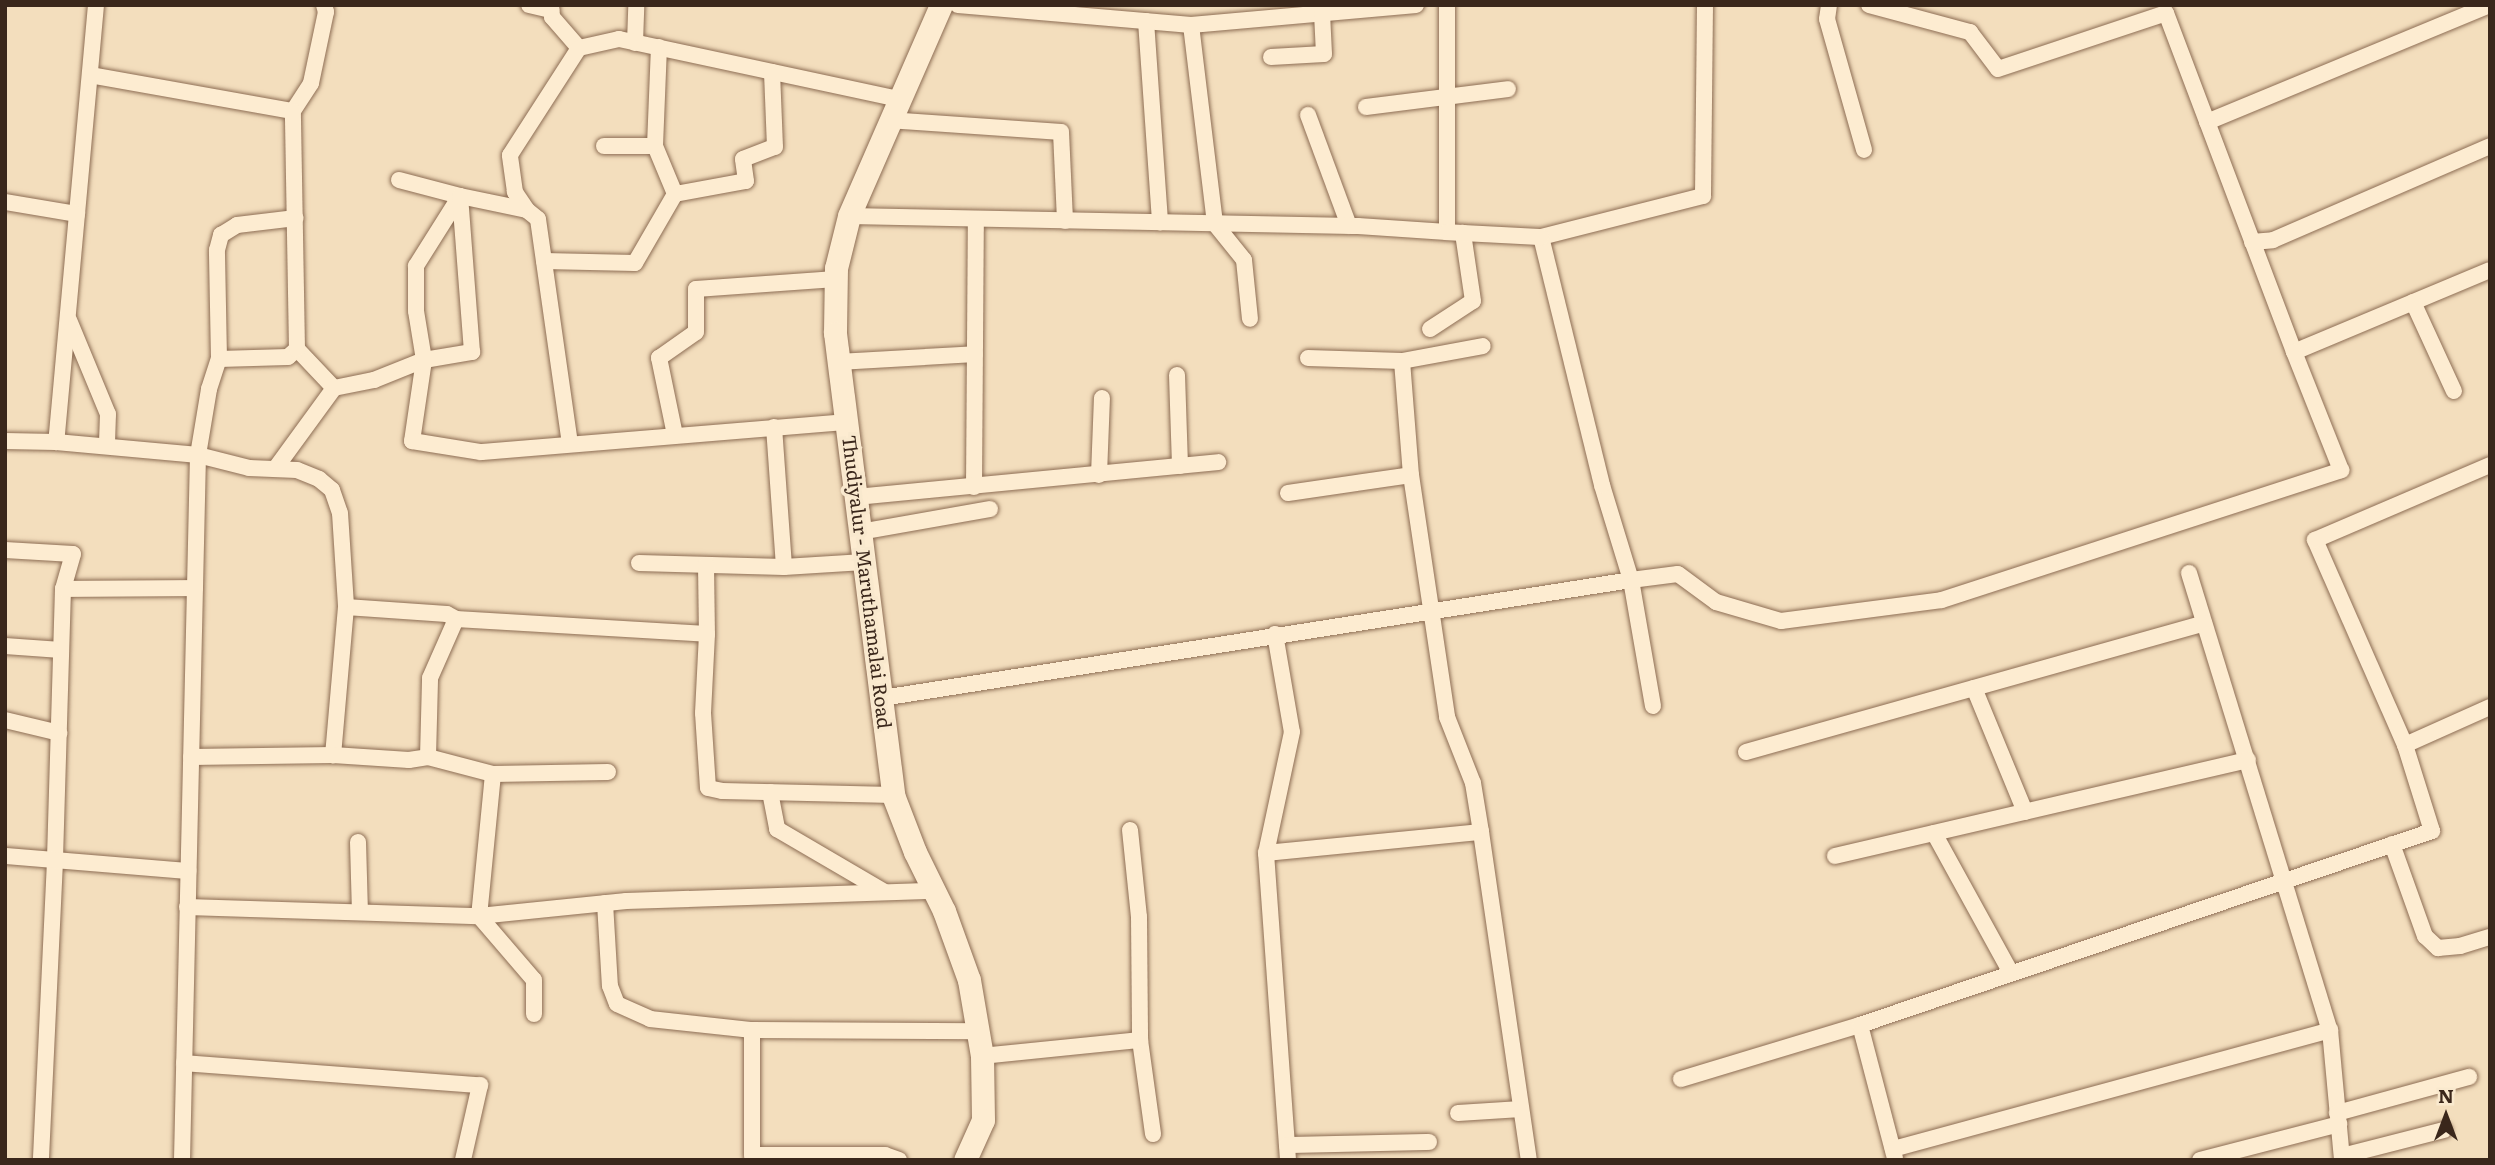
<!DOCTYPE html>
<style>
body{margin:0}
#map{position:relative;width:2495px;height:1165px;overflow:hidden;background:#f3debd;font-family:Literata,serif}
div>[style]{position:absolute}
.roads{filter:drop-shadow(0 0 2px #8d6d54) drop-shadow(0 0 2px #8d6d54)}
.street>*{height:16px;margin:-8px;padding:0 8px;transform-origin:8px;border-radius:8px;background:#fdecd1}
.secondary>*{height:23px;margin:-11.5px;padding:0 11.5px;transform-origin:11.5px;border-radius:11.5px;background:#fdecd1}
span{translate:-50% -50%;white-space:nowrap;text-align:center;line-height:1.15;-webkit-text-stroke:7px #f9e9ce;paint-order:stroke}
.street-label{font-size:19px;color:#3a271b}
.frame{position:absolute;inset:0;border:7px solid #3a271b;pointer-events:none}
.north{position:absolute;left:2411px;top:1081px;width:70px;height:70px;-webkit-text-stroke:5px #f9e9ce;paint-order:stroke;rotate:0deg;font-size:19px;font-weight:700;line-height:28px;text-align:center;color:#3a271b}
.north::after{content:'';display:block;margin:auto;width:24px;height:32px;background:#3a271b;clip-path:polygon(50% 0,100% 100%,50% 72%,0 100%)}
</style>
<div id="map">
<div class="roads">
<div class="street">
<i style="left:96px;top:5px;width:439px;rotate:95.2deg"></i>
<i style="left:56px;top:442px;width:143px;rotate:5.2deg"></i>
<i style="left:198px;top:455px;width:53px;rotate:14.3deg"></i>
<i style="left:249px;top:468px;width:48px;rotate:2.4deg"></i>
<i style="left:297px;top:470px;width:24px;rotate:22deg"></i>
<i style="left:319px;top:479px;width:17px;rotate:40deg"></i>
<i style="left:332px;top:490px;width:24px;rotate:71deg"></i>
<i style="left:340px;top:513px;width:94px;rotate:86.3deg"></i>
<i style="left:346px;top:607px;width:149px;rotate:95deg"></i>
<i style="left:529px;top:5px;width:23px;rotate:13deg"></i>
<i style="left:551px;top:5px;width:12px;rotate:85deg"></i>
<i style="left:552px;top:17px;width:41px;rotate:48.9deg"></i>
<i style="left:958px;top:5px;width:234px;rotate:4.9deg"></i>
<i style="left:1191px;top:25px;width:226px;rotate:-5.1deg"></i>
<i style="left:1829px;top:5px;width:14px;rotate:98deg"></i>
<i style="left:1827px;top:19px;width:136px;rotate:74.2deg"></i>
<i style="left:1869px;top:5px;width:105px;rotate:15deg"></i>
<i style="left:1970px;top:32px;width:46px;rotate:52.9deg"></i>
<i style="left:1998px;top:69px;width:177px;rotate:-18.4deg"></i>
<i style="left:2166px;top:13px;width:362px;rotate:69.3deg"></i>
<i style="left:2294px;top:352px;width:212px;rotate:-22.7deg"></i>
<i style="left:1146px;top:21px;width:202px;rotate:86deg"></i>
<i style="left:1191px;top:25px;width:200px;rotate:83.1deg"></i>
<i style="left:1215px;top:224px;width:46px;rotate:51.1deg"></i>
<i style="left:1244px;top:260px;width:59px;rotate:84.2deg"></i>
<i style="left:635px;top:43px;width:38px;rotate:-88deg"></i>
<i style="left:1271px;top:57px;width:53px;rotate:-3.2deg"></i>
<i style="left:1324px;top:54px;width:41px;rotate:-92.8deg"></i>
<i style="left:90px;top:75px;width:206px;rotate:10.1deg"></i>
<i style="left:293px;top:111px;width:33px;rotate:-57deg"></i>
<i style="left:311px;top:83px;width:73px;rotate:-78.1deg"></i>
<i style="left:326px;top:12px;width:7px;rotate:-106deg"></i>
<i style="left:1366px;top:107px;width:143px;rotate:-7.2deg"></i>
<i style="left:1308px;top:115px;width:118px;rotate:69.7deg"></i>
<i style="left:889px;top:120px;width:172px;rotate:4deg"></i>
<i style="left:1061px;top:132px;width:89px;rotate:87.4deg"></i>
<i style="left:2207px;top:122px;width:305px;rotate:-22.5deg"></i>
<i style="left:604px;top:146px;width:51px"></i>
<i style="left:399px;top:180px;width:63px;rotate:14.7deg"></i>
<i style="left:460px;top:196px;width:83px;rotate:122.2deg"></i>
<i style="left:416px;top:266px;width:45px;rotate:90deg"></i>
<i style="left:416px;top:311px;width:50px;rotate:80.7deg"></i>
<i style="left:424px;top:360px;width:82px;rotate:98.4deg"></i>
<i style="left:412px;top:441px;width:70px;rotate:9.1deg"></i>
<i style="left:481px;top:452px;width:366px;rotate:-4.7deg"></i>
<i style="left:675px;top:194px;width:72px;rotate:-10.4deg"></i>
<i style="left:746px;top:181px;width:22px;rotate:-98deg"></i>
<i style="left:743px;top:159px;width:34px;rotate:-21deg"></i>
<i style="left:775px;top:147px;width:75px;rotate:-92.3deg"></i>
<i style="left:5px;top:202px;width:73px;rotate:9.5deg"></i>
<i style="left:849px;top:216px;width:509px;rotate:1.13deg"></i>
<i style="left:1358px;top:226px;width:89px;rotate:3.9deg"></i>
<i style="left:1447px;top:232px;width:227px;rotate:-90deg"></i>
<i style="left:1541px;top:237px;width:167px;rotate:-14.2deg"></i>
<i style="left:1703px;top:196px;width:191px;rotate:-89.4deg"></i>
<i style="left:2252px;top:242px;width:21px;rotate:-5deg"></i>
<i style="left:2273px;top:240px;width:236px;rotate:-23.4deg"></i>
<i style="left:544px;top:261px;width:91px;rotate:1.3deg"></i>
<i style="left:635px;top:263px;width:80px;rotate:-59.9deg"></i>
<i style="left:675px;top:194px;width:52px;rotate:-112.6deg"></i>
<i style="left:655px;top:146px;width:99px;rotate:-87.7deg"></i>
<i style="left:2413px;top:302px;width:98px;rotate:65.3deg"></i>
<i style="left:69px;top:320px;width:102px;rotate:67.5deg"></i>
<i style="left:108px;top:414px;width:32px;rotate:92deg"></i>
<i style="left:1430px;top:329px;width:51px;rotate:-33.1deg"></i>
<i style="left:1473px;top:301px;width:69px;rotate:-98.4deg"></i>
<i style="left:297px;top:349px;width:54px;rotate:46.5deg"></i>
<i style="left:1308px;top:358px;width:94px;rotate:1.8deg"></i>
<i style="left:1402px;top:361px;width:82px;rotate:-10.5deg"></i>
<i style="left:219px;top:359px;width:109px;rotate:-91.1deg"></i>
<i style="left:217px;top:250px;width:16px;rotate:-75deg"></i>
<i style="left:221px;top:235px;width:19px;rotate:-32deg"></i>
<i style="left:237px;top:225px;width:59px;rotate:-6.8deg"></i>
<i style="left:1402px;top:361px;width:114px;rotate:85.5deg"></i>
<i style="left:1411px;top:475px;width:245px;rotate:81.5deg"></i>
<i style="left:1447px;top:717px;width:71px;rotate:68.5deg"></i>
<i style="left:1473px;top:783px;width:50px;rotate:80.7deg"></i>
<i style="left:838px;top:362px;width:137px;rotate:-3.3deg"></i>
<i style="left:1177px;top:375px;width:91px;rotate:88.1deg"></i>
<i style="left:774px;top:427px;width:140px;rotate:85.9deg"></i>
<i style="left:675px;top:435px;width:79px;rotate:-101.7deg"></i>
<i style="left:659px;top:358px;width:45px;rotate:-35.1deg"></i>
<i style="left:696px;top:332px;width:43px;rotate:-90deg"></i>
<i style="left:696px;top:289px;width:140px;rotate:-4.1deg"></i>
<i style="left:5px;top:441px;width:51px;rotate:1.1deg"></i>
<i style="left:570px;top:444px;width:227px;rotate:-98.1deg"></i>
<i style="left:538px;top:219px;width:14px;rotate:-141deg"></i>
<i style="left:527px;top:210px;width:22px;rotate:-124deg"></i>
<i style="left:515px;top:192px;width:37px;rotate:-98deg"></i>
<i style="left:510px;top:155px;width:127px;rotate:-57.2deg"></i>
<i style="left:579px;top:48px;width:41px;rotate:-12.7deg"></i>
<i style="left:619px;top:39px;width:286px;rotate:12.1deg"></i>
<i style="left:275px;top:469px;width:100px;rotate:-53.9deg"></i>
<i style="left:334px;top:388px;width:41px;rotate:-11.3deg"></i>
<i style="left:374px;top:380px;width:54px;rotate:-21.8deg"></i>
<i style="left:424px;top:360px;width:49px;rotate:-9.5deg"></i>
<i style="left:472px;top:352px;width:156px;rotate:-94.4deg"></i>
<i style="left:460px;top:196px;width:68px;rotate:11.8deg"></i>
<i style="left:1099px;top:475px;width:77px;rotate:-87.8deg"></i>
<i style="left:974px;top:487px;width:268px;rotate:-89.6deg"></i>
<i style="left:1288px;top:493px;width:124px;rotate:-8.3deg"></i>
<i style="left:856px;top:497px;width:364px;rotate:-5.5deg"></i>
<i style="left:860px;top:532px;width:132px;rotate:-10deg"></i>
<i style="left:5px;top:550px;width:68px;rotate:3.4deg"></i>
<i style="left:73px;top:554px;width:36px;rotate:106deg"></i>
<i style="left:63px;top:589px;width:272px;rotate:91.7deg"></i>
<i style="left:55px;top:861px;width:299px;rotate:92.7deg"></i>
<i style="left:639px;top:563px;width:145px;rotate:1.6deg"></i>
<i style="left:784px;top:567px;width:80px;rotate:-3.6deg"></i>
<i style="left:706px;top:565px;width:69px;rotate:89.2deg"></i>
<i style="left:2189px;top:573px;width:478px;rotate:72.9deg"></i>
<i style="left:2330px;top:1030px;width:131px;rotate:84.7deg"></i>
<i style="left:63px;top:589px;width:132px;rotate:-0.4deg"></i>
<i style="left:346px;top:607px;width:101px;rotate:4deg"></i>
<i style="left:447px;top:614px;width:10px;rotate:29deg"></i>
<i style="left:456px;top:619px;width:251px;rotate:3.4deg"></i>
<i style="left:707px;top:634px;width:79px;rotate:92.9deg"></i>
<i style="left:703px;top:713px;width:75px;rotate:86.2deg"></i>
<i style="left:708px;top:788px;width:14px;rotate:12deg"></i>
<i style="left:722px;top:791px;width:171px;rotate:1.3deg"></i>
<i style="left:1275px;top:634px;width:99px;rotate:80.2deg"></i>
<i style="left:1292px;top:732px;width:124px;rotate:102.1deg"></i>
<i style="left:1266px;top:853px;width:308px;rotate:85.9deg"></i>
<i style="left:5px;top:646px;width:56px;rotate:4.1deg"></i>
<i style="left:1974px;top:688px;width:134px;rotate:67.6deg"></i>
<i style="left:882px;top:698px;width:758px;rotate:-8.95deg"></i>
<i style="left:1631px;top:580px;width:99px;rotate:-107deg"></i>
<i style="left:1602px;top:485px;width:255px;rotate:-103.8deg"></i>
<i style="left:1541px;top:237px;width:94px;rotate:-177deg"></i>
<i style="left:1653px;top:706px;width:128px;rotate:-99.9deg"></i>
<i style="left:1631px;top:580px;width:47px;rotate:-7.3deg"></i>
<i style="left:1678px;top:574px;width:47px;rotate:36.4deg"></i>
<i style="left:1716px;top:602px;width:68px;rotate:16.3deg"></i>
<i style="left:1781px;top:621px;width:162px;rotate:-7.4deg"></i>
<i style="left:1942px;top:600px;width:420px;rotate:-18deg"></i>
<i style="left:2341px;top:470px;width:127px;rotate:-111.7deg"></i>
<i style="left:5px;top:720px;width:56px;rotate:13.5deg"></i>
<i style="left:2405px;top:745px;width:224px;rotate:-113.7deg"></i>
<i style="left:2315px;top:540px;width:190px;rotate:-23.2deg"></i>
<i style="left:1746px;top:752px;width:476px;rotate:-15.7deg"></i>
<i style="left:191px;top:757px;width:142px;rotate:-0.8deg"></i>
<i style="left:333px;top:755px;width:76px;rotate:3.8deg"></i>
<i style="left:409px;top:760px;width:19px;rotate:-9deg"></i>
<i style="left:428px;top:757px;width:67px;rotate:14.7deg"></i>
<i style="left:493px;top:774px;width:115px;rotate:-1deg"></i>
<i style="left:428px;top:757px;width:79px;rotate:-88.5deg"></i>
<i style="left:430px;top:678px;width:64px;rotate:-66.2deg"></i>
<i style="left:493px;top:774px;width:143px;rotate:95.6deg"></i>
<i style="left:479px;top:916px;width:84px;rotate:49.3deg"></i>
<i style="left:534px;top:980px;width:34px;rotate:90deg"></i>
<i style="left:770px;top:792px;width:38px;rotate:79deg"></i>
<i style="left:777px;top:829px;width:125px;rotate:30.3deg"></i>
<i style="left:1130px;top:830px;width:87px;rotate:84.1deg"></i>
<i style="left:1139px;top:917px;width:123px;rotate:89.5deg"></i>
<i style="left:1140px;top:1040px;width:95px;rotate:82.1deg"></i>
<i style="left:1934px;top:833px;width:160px;rotate:61.2deg"></i>
<i style="left:358px;top:842px;width:70px;rotate:88.4deg"></i>
<i style="left:2392px;top:844px;width:98px;rotate:70.3deg"></i>
<i style="left:2425px;top:936px;width:18px;rotate:43deg"></i>
<i style="left:2438px;top:948px;width:22px;rotate:-5deg"></i>
<i style="left:2460px;top:946px;width:31px;rotate:-17deg"></i>
<i style="left:1266px;top:853px;width:216px;rotate:-5.6deg"></i>
<i style="left:1481px;top:832px;width:331px;rotate:81.7deg"></i>
<i style="left:5px;top:856px;width:184px;rotate:4.7deg"></i>
<i style="left:1835px;top:856px;width:424px;rotate:-13.1deg"></i>
<i style="left:605px;top:903px;width:83px;rotate:86.6deg"></i>
<i style="left:610px;top:986px;width:19px;rotate:69deg"></i>
<i style="left:617px;top:1004px;width:36px;rotate:24deg"></i>
<i style="left:650px;top:1019px;width:103px;rotate:6.2deg"></i>
<i style="left:752px;top:1030px;width:226px;rotate:0.3deg"></i>
<i style="left:187px;top:907px;width:292px;rotate:1.8deg"></i>
<i style="left:479px;top:916px;width:148px;rotate:-5.8deg"></i>
<i style="left:626px;top:901px;width:308px;rotate:-1.9deg"></i>
<i style="left:1860px;top:1025px;width:138px;rotate:75.3deg"></i>
<i style="left:752px;top:1030px;width:125px;rotate:90deg"></i>
<i style="left:752px;top:1155px;width:133px"></i>
<i style="left:885px;top:1155px;width:15px;rotate:20deg"></i>
<i style="left:982px;top:1056px;width:159px;rotate:-5.8deg"></i>
<i style="left:184px;top:1063px;width:297px;rotate:4.3deg"></i>
<i style="left:480px;top:1085px;width:77px;rotate:102.8deg"></i>
<i style="left:1681px;top:1079px;width:187px;rotate:-16.8deg"></i>
<i style="left:1860px;top:1025px;width:604px;rotate:-18.73deg"></i>
<i style="left:2432px;top:831px;width:90px;rotate:-107.4deg"></i>
<i style="left:2405px;top:745px;width:93px;rotate:-24.1deg"></i>
<i style="left:1458px;top:1113px;width:63px;rotate:-3.6deg"></i>
<i style="left:2337px;top:1113px;width:137px;rotate:-15.3deg"></i>
<i style="left:1287px;top:1145px;width:142px;rotate:-1.2deg"></i>
<i style="left:1893px;top:1149px;width:453px;rotate:-15.2deg"></i>
<i style="left:2342px;top:1156px;width:105px;rotate:-14.3deg"></i>
<i style="left:182px;top:1160px;width:705px;rotate:-88.7deg"></i>
<i style="left:198px;top:455px;width:67px;rotate:-80.5deg"></i>
<i style="left:209px;top:389px;width:32px;rotate:-72deg"></i>
<i style="left:219px;top:359px;width:69px;rotate:-1.7deg"></i>
<i style="left:288px;top:357px;width:12px;rotate:-42deg"></i>
<i style="left:297px;top:349px;width:238px;rotate:-91deg"></i>
<i style="left:2200px;top:1160px;width:144px;rotate:-14.5deg"></i>
</div>
<div class="secondary">
<i style="left:941px;top:5px;width:230px;rotate:113.6deg"></i>
<i style="left:849px;top:216px;width:54px;rotate:104deg"></i>
<i style="left:836px;top:268px;width:65px;rotate:90.9deg"></i>
<i style="left:835px;top:333px;width:466px;rotate:82.8deg"></i>
<i style="left:893px;top:795px;width:61px;rotate:68.9deg"></i>
<i style="left:915px;top:852px;width:66px;rotate:63.8deg"></i>
<i style="left:944px;top:911px;width:73px;rotate:70.1deg"></i>
<i style="left:969px;top:980px;width:77px;rotate:80.3deg"></i>
<i style="left:982px;top:1056px;width:64px;rotate:89.1deg"></i>
<i style="left:983px;top:1120px;width:44px;rotate:114.2deg"></i>
</div>
</div>
<div class="street-label">
<span style="left:867px;top:582px;rotate:83deg">Thudiyalur - Maruthamalai Road</span>
</div>
<div class="frame"></div>
<div class="north">N</div>
</div>
